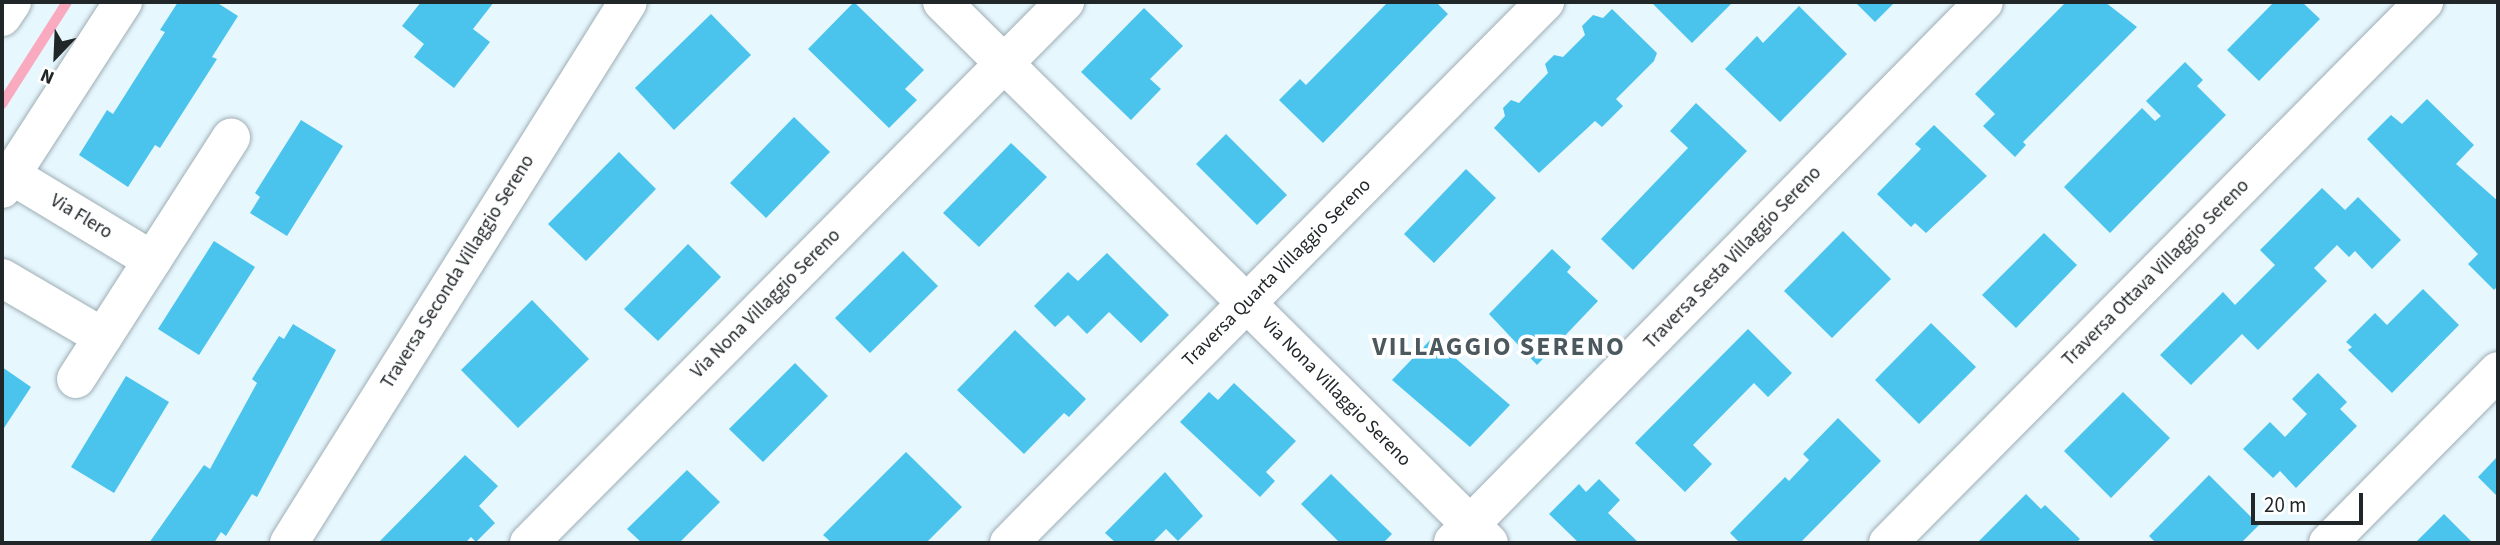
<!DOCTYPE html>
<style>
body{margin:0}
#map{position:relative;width:2500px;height:545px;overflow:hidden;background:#e7f7fe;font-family:"Source Sans 3",sans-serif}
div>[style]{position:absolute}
.stream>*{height:10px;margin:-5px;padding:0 5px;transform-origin:5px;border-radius:5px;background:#f9aabf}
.building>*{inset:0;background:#4bc4ed}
.roads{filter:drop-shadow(0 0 2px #9eaeb4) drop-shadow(0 0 2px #9eaeb4)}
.minor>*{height:38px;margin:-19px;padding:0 19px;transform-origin:19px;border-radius:19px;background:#fff}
span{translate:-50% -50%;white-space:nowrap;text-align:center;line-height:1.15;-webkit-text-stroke:7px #fff;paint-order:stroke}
.street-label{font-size:19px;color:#212729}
.district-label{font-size:26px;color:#4b595f;font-weight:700;letter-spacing:2px}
.frame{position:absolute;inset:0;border:4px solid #212729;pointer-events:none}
.north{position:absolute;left:21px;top:21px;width:70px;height:70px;-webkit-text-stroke:5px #fff;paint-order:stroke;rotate:203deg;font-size:19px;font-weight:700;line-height:28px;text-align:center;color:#212729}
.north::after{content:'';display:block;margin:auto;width:24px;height:32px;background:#212729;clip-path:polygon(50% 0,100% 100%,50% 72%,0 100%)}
.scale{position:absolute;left:2251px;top:493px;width:112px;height:32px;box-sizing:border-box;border:4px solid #212729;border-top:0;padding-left:9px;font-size:21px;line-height:24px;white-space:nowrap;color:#212729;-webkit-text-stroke:5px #fff;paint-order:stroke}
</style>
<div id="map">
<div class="stream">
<i style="left:2px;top:104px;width:121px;rotate:-57.5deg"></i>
</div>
<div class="building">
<i style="clip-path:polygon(178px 2px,216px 2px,238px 16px,212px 57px,217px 59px,160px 148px,155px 145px,128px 187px,79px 155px,107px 110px,113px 114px,165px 32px,160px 30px)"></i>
<i style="clip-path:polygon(421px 2px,494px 2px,473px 29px,490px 42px,454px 88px,414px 57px,424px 44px,402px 26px)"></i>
<i style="clip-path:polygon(854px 2px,924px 70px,905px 89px,917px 100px,889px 128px,808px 49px)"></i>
<i style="clip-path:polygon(1388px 2px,1436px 2px,1448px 14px,1323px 143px,1279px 100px,1300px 79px,1306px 85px)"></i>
<i style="clip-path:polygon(1651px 2px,1733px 2px,1692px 43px)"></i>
<i style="clip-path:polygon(1855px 2px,1895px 2px,1875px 22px)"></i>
<i style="clip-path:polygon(2066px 2px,2105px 2px,2137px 27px,2023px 142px,2026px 145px,2015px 157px,1983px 126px,1995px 114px,1975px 94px)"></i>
<i style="clip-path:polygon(2274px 2px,2302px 2px,2320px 19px,2259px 81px,2227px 50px)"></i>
<i style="clip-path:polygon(1799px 6px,1847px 54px,1780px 122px,1725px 69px,1757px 36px,1763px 43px)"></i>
<i style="clip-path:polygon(1144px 8px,1183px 46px,1150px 79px,1161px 89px,1131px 120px,1081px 72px)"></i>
<i style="clip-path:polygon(1612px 9px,1657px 53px,1654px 61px,1616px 99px,1623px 106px,1602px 127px,1595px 121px,1539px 173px,1494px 128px,1505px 116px,1503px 108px,1511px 100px,1519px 103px,1548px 73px,1545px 64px,1554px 55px,1563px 57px,1585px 35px,1582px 26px,1593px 15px,1603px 18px)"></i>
<i style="clip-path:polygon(711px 14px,751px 55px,674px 130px,635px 88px)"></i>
<i style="clip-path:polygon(2185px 62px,2203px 80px,2197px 86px,2226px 115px,2110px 233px,2064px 187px,2142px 108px,2155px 121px,2161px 116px,2146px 101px)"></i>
<i style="clip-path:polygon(2427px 99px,2474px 145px,2456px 164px,2498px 201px,2498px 286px,2494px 290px,2468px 264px,2478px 254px,2367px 139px,2391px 115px,2402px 124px)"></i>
<i style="clip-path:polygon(1696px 103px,1747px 151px,1633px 270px,1601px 239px,1688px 148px,1670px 131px)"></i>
<i style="clip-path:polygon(794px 117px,830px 152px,766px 218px,730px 183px)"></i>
<i style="clip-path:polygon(301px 120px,343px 146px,287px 236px,250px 213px,260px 197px,255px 193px)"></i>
<i style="clip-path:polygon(1934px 125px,1987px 176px,1926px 233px,1915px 223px,1911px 227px,1877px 194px,1921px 149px,1915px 144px)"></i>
<i style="clip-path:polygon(1226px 134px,1287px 195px,1257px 225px,1196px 164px)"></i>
<i style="clip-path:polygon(1011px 143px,1047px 177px,979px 247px,943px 213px)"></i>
<i style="clip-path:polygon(619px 152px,656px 189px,586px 261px,548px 224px)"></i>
<i style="clip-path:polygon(1466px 169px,1496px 198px,1434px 263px,1404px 234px)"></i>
<i style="clip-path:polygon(2322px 188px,2345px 210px,2358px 197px,2401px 240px,2372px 269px,2355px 251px,2349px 257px,2337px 245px,2314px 268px,2327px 281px,2258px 350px,2242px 334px,2191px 385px,2160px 355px,2223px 292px,2235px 305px,2275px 265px,2260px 250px)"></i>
<i style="clip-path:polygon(1843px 231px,1891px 279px,1832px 338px,1784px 291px)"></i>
<i style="clip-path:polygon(2044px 233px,2077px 265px,2016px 328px,1982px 295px)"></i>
<i style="clip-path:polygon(214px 241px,255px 267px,199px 355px,158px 329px)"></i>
<i style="clip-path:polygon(688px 244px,721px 277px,658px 341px,624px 309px)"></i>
<i style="clip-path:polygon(1552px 249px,1571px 267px,1567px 272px,1598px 301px,1537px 365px,1489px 314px)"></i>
<i style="clip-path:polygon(903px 251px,938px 286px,870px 353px,835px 318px)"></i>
<i style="clip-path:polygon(1107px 253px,1169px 315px,1141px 343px,1109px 312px,1087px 334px,1068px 315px,1055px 327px,1034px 306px,1068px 272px,1078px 281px)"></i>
<i style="clip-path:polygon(2423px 289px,2459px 325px,2392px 393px,2348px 350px,2352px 347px,2346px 342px,2375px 313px,2387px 325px)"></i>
<i style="clip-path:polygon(532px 300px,589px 359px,518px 428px,461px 370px)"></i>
<i style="clip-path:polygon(1931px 323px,1976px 367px,1919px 424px,1875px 380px)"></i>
<i style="clip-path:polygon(293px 324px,336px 350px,257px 497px,252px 494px,226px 536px,221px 532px,214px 543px,149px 543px,204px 465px,210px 469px,257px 383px,252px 379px,279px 336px,284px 339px)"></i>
<i style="clip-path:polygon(1748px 329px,1792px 373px,1768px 397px,1754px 383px,1693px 445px,1712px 464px,1685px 492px,1635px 443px)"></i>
<i style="clip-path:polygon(1015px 330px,1086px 399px,1069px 417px,1064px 413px,1024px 454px,957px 390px)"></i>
<i style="clip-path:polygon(1432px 338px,1510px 405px,1470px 447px,1392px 380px)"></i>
<i style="clip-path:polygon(795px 363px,828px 396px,763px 462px,729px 429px)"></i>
<i style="clip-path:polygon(2px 367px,31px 387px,2px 431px)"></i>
<i style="clip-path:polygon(2318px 373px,2347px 402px,2340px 409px,2357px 426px,2296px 488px,2280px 471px,2273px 478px,2243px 449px,2270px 422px,2285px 437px,2307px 414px,2292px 399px)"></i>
<i style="clip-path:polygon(126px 376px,169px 402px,114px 493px,71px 467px)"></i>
<i style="clip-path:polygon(1234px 383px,1296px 441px,1266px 472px,1275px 481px,1260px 497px,1180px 422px,1209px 392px,1218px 400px)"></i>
<i style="clip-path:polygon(2123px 392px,2170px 438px,2111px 498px,2064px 451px)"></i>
<i style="clip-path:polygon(1838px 418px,1881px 461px,1800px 543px,1740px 543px,1730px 533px,1785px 477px,1789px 481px,1809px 460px,1803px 454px)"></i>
<i style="clip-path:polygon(906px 452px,962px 507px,926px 543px,832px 543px,823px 535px)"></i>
<i style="clip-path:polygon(465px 455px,498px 486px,479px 506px,495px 523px,476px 542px,471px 537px,465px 543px,378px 543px)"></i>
<i style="clip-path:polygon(2498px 456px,2498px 497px,2478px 477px)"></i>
<i style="clip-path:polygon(687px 470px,720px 502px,679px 543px,642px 543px,627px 529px)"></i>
<i style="clip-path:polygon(1165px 472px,1203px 516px,1178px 541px,1166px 529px,1152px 543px,1116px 543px,1105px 533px)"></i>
<i style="clip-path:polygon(1331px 474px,1392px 534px,1383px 543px,1340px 543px,1301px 504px)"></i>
<i style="clip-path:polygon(2209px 475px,2259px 525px,2241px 543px,2156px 543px,2149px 536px)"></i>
<i style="clip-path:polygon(1599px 479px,1620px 500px,1608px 513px,1639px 543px,1579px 543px,1549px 514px,1579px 484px,1586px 492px)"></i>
<i style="clip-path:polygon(2026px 494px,2041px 509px,2045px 505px,2080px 539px,2076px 543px,1977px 543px)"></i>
<i style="clip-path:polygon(2444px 514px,2473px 543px,2415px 543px)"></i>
</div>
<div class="roads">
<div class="minor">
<i style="left:942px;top:2px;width:769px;rotate:44.68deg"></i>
<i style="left:2px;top:17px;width:18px;rotate:-56deg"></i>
<i style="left:11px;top:175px;width:165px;rotate:31.1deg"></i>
<i style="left:2px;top:189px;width:223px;rotate:-57.1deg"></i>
<i style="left:2px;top:278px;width:117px;rotate:30.3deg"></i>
<i style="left:76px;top:379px;width:287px;rotate:-57.3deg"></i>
<i style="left:1453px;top:542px;width:757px;rotate:-45.48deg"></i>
<i style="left:289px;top:543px;width:638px;rotate:-57.93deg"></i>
<i style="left:529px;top:543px;width:762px;rotate:-45.27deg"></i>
<i style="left:1009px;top:543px;width:762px;rotate:-45.27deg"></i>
<i style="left:1888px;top:543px;width:762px;rotate:-45.27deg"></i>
<i style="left:2328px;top:543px;width:242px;rotate:-45.3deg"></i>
</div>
</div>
<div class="street-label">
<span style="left:81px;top:217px;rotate:31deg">Via Flero</span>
<span style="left:1733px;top:258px;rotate:-46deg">Traversa Sesta Villaggio Sereno</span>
<span style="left:458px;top:272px;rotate:-58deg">Traversa Seconda Villaggio Sereno</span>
<span style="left:1277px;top:273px;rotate:-45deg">Traversa Quarta Villaggio Sereno</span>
<span style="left:2156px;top:273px;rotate:-45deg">Traversa Ottava Villaggio Sereno</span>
<span style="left:766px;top:304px;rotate:-45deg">Via Nona Villaggio Sereno</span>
<span style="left:1336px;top:392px;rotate:45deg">Via Nona Villaggio Sereno</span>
</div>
<div class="district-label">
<span style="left:1499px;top:347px">VILLAGGIO SERENO</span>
</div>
<div class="frame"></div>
<div class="north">N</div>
<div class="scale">20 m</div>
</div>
